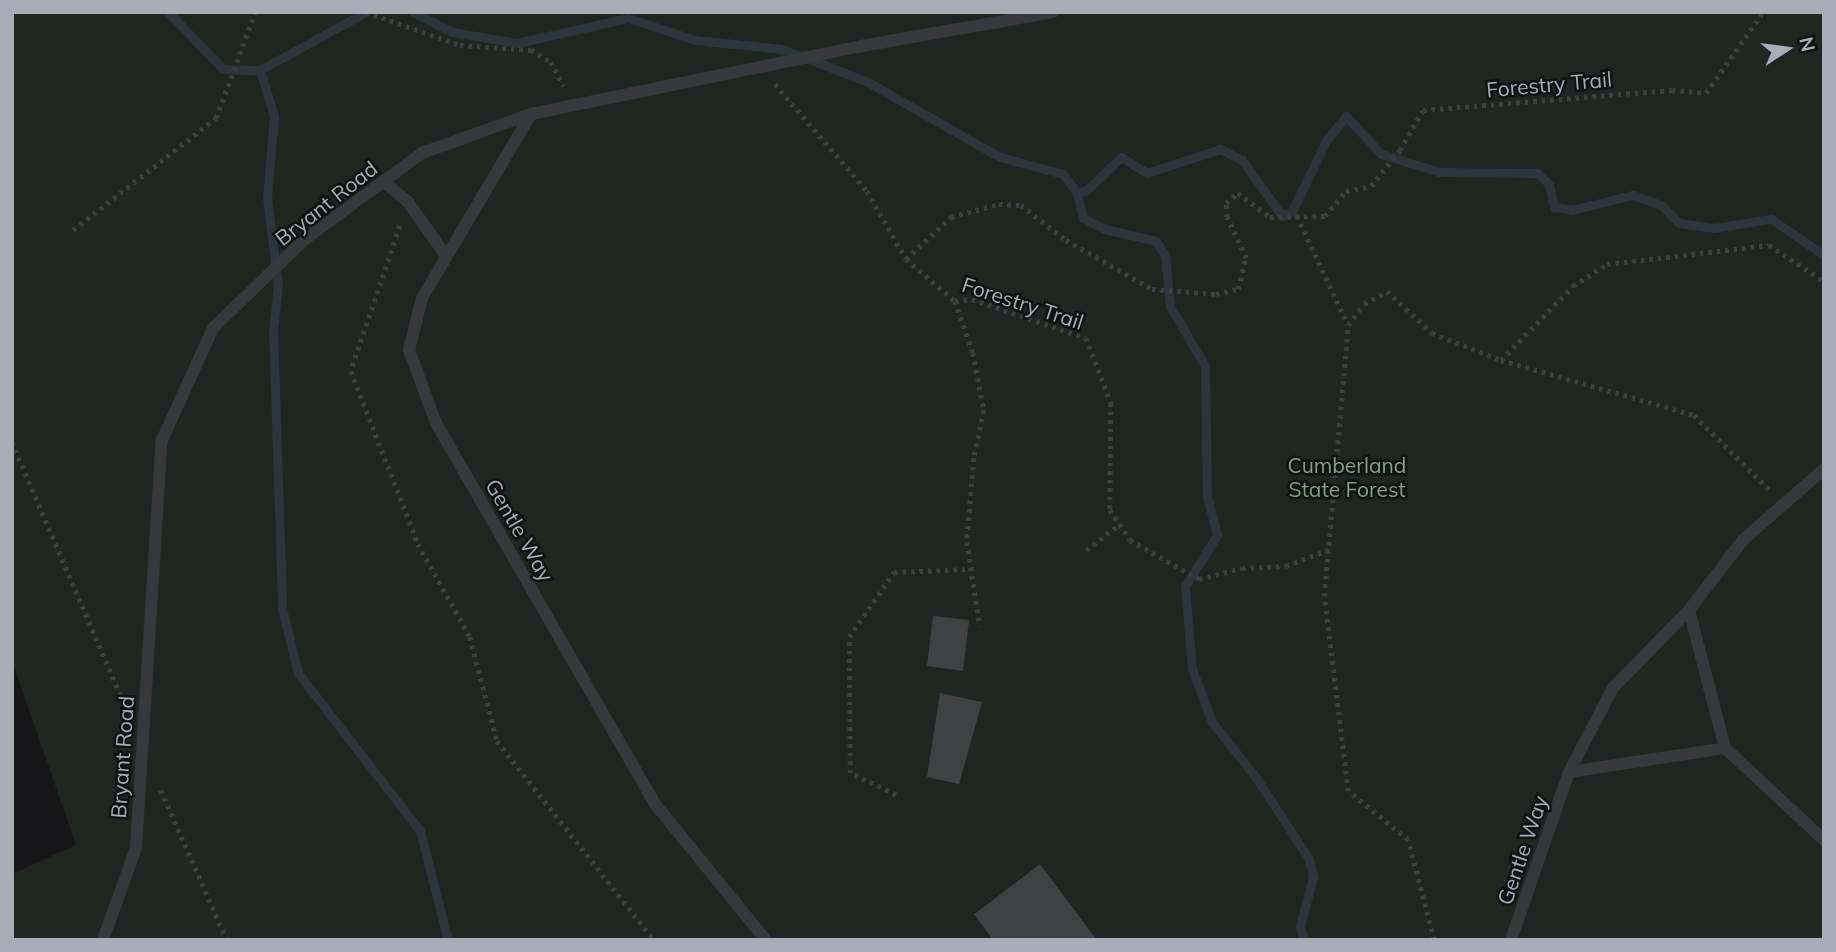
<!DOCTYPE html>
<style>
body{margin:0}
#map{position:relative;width:1836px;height:952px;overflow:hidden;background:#161618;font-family:Mulish,sans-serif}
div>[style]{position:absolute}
.green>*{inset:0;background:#1e261f}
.stream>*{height:9px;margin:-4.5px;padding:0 4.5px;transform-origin:4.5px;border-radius:4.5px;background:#2c353c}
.building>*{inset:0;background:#404145}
.path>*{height:4.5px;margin-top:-2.25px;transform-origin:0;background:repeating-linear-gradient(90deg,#3d3f44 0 3.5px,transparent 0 8.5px)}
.lane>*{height:12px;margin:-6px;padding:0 6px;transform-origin:6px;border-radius:6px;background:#37383d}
span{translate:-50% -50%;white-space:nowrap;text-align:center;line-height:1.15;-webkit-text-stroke:5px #111113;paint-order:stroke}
.street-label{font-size:21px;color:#a8adb8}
.park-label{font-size:21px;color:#7fa381}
.frame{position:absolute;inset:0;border:14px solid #a8adb8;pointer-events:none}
.north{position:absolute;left:1752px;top:14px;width:70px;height:70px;-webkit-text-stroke:5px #111113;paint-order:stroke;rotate:77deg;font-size:19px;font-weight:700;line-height:28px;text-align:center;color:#a8adb8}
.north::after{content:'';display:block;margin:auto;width:24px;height:32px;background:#a8adb8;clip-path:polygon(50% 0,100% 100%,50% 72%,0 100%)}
</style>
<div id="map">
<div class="green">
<i style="clip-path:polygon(12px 12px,1824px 12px,1824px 940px,1097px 940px,1040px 864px,974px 913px,993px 940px,12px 940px,12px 874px,76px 845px,12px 661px)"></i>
</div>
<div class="stream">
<i style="left:168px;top:12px;width:79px;rotate:46deg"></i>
<i style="left:223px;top:69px;width:37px;rotate:2deg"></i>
<i style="left:413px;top:12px;width:44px;rotate:27.1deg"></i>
<i style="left:452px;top:32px;width:66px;rotate:9.6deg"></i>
<i style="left:517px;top:43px;width:114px;rotate:-12.7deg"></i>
<i style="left:628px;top:18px;width:71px;rotate:18.2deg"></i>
<i style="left:695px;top:40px;width:87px;rotate:5.9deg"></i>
<i style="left:782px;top:49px;width:90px;rotate:20.9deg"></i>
<i style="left:866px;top:81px;width:154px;rotate:29.6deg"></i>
<i style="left:1000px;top:157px;width:65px;rotate:15.1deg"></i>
<i style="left:1063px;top:174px;width:24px;rotate:54deg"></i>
<i style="left:1077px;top:193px;width:10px;rotate:-17deg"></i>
<i style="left:1087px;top:190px;width:47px;rotate:-44.1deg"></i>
<i style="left:1121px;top:157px;width:31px;rotate:32deg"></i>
<i style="left:1147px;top:173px;width:77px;rotate:-18.2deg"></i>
<i style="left:1220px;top:149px;width:25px;rotate:27deg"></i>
<i style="left:1242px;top:160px;width:69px;rotate:54.5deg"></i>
<i style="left:1282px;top:216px;width:11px;rotate:-27deg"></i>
<i style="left:1292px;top:211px;width:80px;rotate:-64.1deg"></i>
<i style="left:1327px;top:139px;width:30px;rotate:-50deg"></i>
<i style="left:1346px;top:116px;width:52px;rotate:47.4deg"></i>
<i style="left:1381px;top:154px;width:61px;rotate:17.2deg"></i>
<i style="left:1439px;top:172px;width:98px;rotate:0.6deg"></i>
<i style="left:1537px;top:173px;width:16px;rotate:43deg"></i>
<i style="left:1549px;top:184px;width:24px;rotate:78deg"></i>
<i style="left:1554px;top:207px;width:18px;rotate:9deg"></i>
<i style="left:1572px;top:210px;width:63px;rotate:-13.8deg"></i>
<i style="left:1633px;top:195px;width:30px;rotate:20deg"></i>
<i style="left:1661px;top:205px;width:25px;rotate:45deg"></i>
<i style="left:1679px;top:223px;width:35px;rotate:8deg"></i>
<i style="left:1714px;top:228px;width:58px;rotate:-9deg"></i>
<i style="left:1771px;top:219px;width:64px;rotate:34.2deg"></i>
<i style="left:260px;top:70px;width:48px;rotate:73.1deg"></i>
<i style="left:274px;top:116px;width:81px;rotate:94.9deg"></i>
<i style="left:267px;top:197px;width:89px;rotate:82.9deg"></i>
<i style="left:278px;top:285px;width:45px;rotate:96.3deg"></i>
<i style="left:273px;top:330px;width:278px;rotate:88.1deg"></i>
<i style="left:282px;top:608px;width:67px;rotate:76.2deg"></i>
<i style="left:298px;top:673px;width:200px;rotate:52.3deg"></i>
<i style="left:420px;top:831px;width:113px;rotate:75.6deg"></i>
<i style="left:260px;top:70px;width:121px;rotate:-28.7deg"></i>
<i style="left:1077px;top:193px;width:26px;rotate:77deg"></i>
<i style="left:1083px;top:218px;width:25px;rotate:27deg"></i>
<i style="left:1105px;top:229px;width:52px;rotate:13.2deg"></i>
<i style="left:1156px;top:241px;width:17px;rotate:57deg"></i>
<i style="left:1165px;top:255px;width:51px;rotate:84.4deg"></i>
<i style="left:1170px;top:306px;width:69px;rotate:59.7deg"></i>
<i style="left:1205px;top:366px;width:130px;rotate:89.1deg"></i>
<i style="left:1207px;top:496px;width:40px;rotate:75.6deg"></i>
<i style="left:1217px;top:535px;width:60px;rotate:122.1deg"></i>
<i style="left:1185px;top:586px;width:83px;rotate:85.2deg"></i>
<i style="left:1192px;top:669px;width:57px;rotate:69.3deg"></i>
<i style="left:1212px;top:722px;width:73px;rotate:51.7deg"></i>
<i style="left:1257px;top:779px;width:95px;rotate:57deg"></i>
<i style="left:1309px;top:859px;width:18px;rotate:77deg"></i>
<i style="left:1313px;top:877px;width:51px;rotate:104.9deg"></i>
<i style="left:1300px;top:926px;width:15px;rotate:74deg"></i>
</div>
<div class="building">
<i style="clip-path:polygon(933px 616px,969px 620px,963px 671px,927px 666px)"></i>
<i style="clip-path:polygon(940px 693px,982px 702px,959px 784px,927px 777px)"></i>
<i style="clip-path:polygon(1040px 864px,1097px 940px,993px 940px,974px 914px)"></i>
</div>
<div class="path">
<i style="left:366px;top:12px;width:100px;rotate:19.3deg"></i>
<i style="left:460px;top:45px;width:71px;rotate:4deg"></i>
<i style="left:531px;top:50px;width:23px;rotate:31deg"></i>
<i style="left:551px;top:62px;width:27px;rotate:62deg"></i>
<i style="left:775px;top:84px;width:141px;rotate:49.3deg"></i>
<i style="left:867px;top:191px;width:78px;rotate:60.2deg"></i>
<i style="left:906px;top:259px;width:65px;rotate:40.6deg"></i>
<i style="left:955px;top:301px;width:55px;rotate:70.9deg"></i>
<i style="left:973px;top:353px;width:58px;rotate:79.1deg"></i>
<i style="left:984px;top:410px;width:49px;rotate:101.8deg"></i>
<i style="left:974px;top:458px;width:84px;rotate:94.8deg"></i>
<i style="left:967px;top:542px;width:85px;rotate:81.2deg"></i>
<i style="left:1297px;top:216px;width:120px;rotate:64.9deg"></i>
<i style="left:400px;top:226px;width:153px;rotate:108.7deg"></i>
<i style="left:351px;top:371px;width:186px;rotate:68.8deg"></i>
<i style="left:418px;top:544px;width:107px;rotate:60.8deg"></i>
<i style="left:470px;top:637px;width:107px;rotate:75.4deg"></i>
<i style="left:497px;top:741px;width:253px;rotate:51.7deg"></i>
<i style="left:73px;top:230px;width:182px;rotate:-38.1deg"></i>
<i style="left:216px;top:118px;width:113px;rotate:-69.8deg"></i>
<i style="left:906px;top:259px;width:62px;rotate:-43deg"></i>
<i style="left:951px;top:217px;width:50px;rotate:-15.2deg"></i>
<i style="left:999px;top:204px;width:22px;rotate:3deg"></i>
<i style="left:1021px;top:205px;width:57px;rotate:37.9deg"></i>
<i style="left:1066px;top:240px;width:99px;rotate:29.7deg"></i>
<i style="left:1152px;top:289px;width:64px;rotate:4.5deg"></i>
<i style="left:1216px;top:294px;width:23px;rotate:-13deg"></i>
<i style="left:1238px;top:289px;width:32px;rotate:-76deg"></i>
<i style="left:1246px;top:258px;width:45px;rotate:-114.9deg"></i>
<i style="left:1227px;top:217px;width:14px;rotate:-94deg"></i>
<i style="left:1226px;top:203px;width:16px;rotate:-40deg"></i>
<i style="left:1238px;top:193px;width:40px;rotate:37deg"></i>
<i style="left:1270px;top:217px;width:55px;rotate:-1deg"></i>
<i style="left:1325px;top:216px;width:33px;rotate:-50deg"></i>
<i style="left:1346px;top:191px;width:25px;rotate:-11deg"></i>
<i style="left:1371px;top:186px;width:46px;rotate:-51.1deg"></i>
<i style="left:1400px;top:150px;width:46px;rotate:-60.1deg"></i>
<i style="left:1423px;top:110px;width:250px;rotate:-4.6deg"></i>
<i style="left:1672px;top:90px;width:34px;rotate:5deg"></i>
<i style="left:1706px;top:93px;width:99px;rotate:-54.9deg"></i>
<i style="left:955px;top:301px;width:17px;rotate:-7deg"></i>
<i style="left:972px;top:299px;width:120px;rotate:18.9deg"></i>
<i style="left:1086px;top:338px;width:70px;rotate:69deg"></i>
<i style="left:1111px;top:403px;width:107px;rotate:90.5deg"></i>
<i style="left:1110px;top:510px;width:36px;rotate:56deg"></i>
<i style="left:1130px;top:540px;width:79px;rotate:29.5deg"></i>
<i style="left:1199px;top:579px;width:44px;rotate:-14.3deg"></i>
<i style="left:1242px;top:568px;width:44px;rotate:-2.6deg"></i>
<i style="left:1286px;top:566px;width:47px;rotate:-21.1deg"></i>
<i style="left:1501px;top:360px;width:103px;rotate:-45.8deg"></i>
<i style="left:1573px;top:286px;width:40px;rotate:-32.9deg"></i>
<i style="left:1607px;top:264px;width:163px;rotate:-6.7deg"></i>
<i style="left:1769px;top:245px;width:66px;rotate:33.2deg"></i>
<i style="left:12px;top:442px;width:282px;rotate:66.8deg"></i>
<i style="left:1086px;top:550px;width:43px;rotate:-37.4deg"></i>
<i style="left:161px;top:790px;width:164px;rotate:66.3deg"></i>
<i style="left:896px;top:795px;width:51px;rotate:-154.4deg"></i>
<i style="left:850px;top:773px;width:136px;rotate:-90.4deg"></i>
<i style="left:849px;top:637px;width:79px;rotate:-55.3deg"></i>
<i style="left:894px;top:572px;width:75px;rotate:-2.3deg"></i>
<i style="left:1434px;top:940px;width:103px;rotate:-104.6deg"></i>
<i style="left:1408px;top:840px;width:77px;rotate:-140.8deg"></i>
<i style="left:1348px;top:791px;width:196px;rotate:-97deg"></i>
<i style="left:1324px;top:596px;width:272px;rotate:-84.9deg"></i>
<i style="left:1348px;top:325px;width:26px;rotate:-53deg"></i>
<i style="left:1364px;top:304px;width:26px;rotate:-29deg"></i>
<i style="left:1387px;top:291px;width:62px;rotate:43deg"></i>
<i style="left:1432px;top:333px;width:74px;rotate:21.4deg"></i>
<i style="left:1501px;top:360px;width:201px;rotate:15.9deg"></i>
<i style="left:1694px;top:415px;width:107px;rotate:44.6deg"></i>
</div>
<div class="lane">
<i style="left:531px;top:114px;width:214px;rotate:120.6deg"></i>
<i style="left:422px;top:298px;width:54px;rotate:104deg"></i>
<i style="left:409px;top:350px;width:78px;rotate:69.7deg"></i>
<i style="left:436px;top:423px;width:439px;rotate:60.1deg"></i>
<i style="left:655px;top:804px;width:176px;rotate:50.8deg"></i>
<i style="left:383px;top:181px;width:33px;rotate:40deg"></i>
<i style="left:408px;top:202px;width:67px;rotate:54.7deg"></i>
<i style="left:1824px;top:469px;width:108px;rotate:138.8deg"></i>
<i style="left:1743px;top:540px;width:88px;rotate:127.6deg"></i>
<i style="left:1689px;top:610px;width:143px;rotate:75.4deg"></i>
<i style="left:1725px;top:748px;width:135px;rotate:42.9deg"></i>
<i style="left:1569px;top:772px;width:158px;rotate:-8.7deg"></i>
<i style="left:103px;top:940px;width:98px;rotate:-70.3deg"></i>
<i style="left:136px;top:848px;width:409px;rotate:-86.4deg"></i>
<i style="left:162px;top:440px;width:123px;rotate:-65.5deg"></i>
<i style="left:213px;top:328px;width:127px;rotate:-44deg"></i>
<i style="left:304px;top:240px;width:147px;rotate:-36.4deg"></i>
<i style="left:422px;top:153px;width:116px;rotate:-19.7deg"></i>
<i style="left:531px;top:114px;width:337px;rotate:-11.6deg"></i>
<i style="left:861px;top:46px;width:195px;rotate:-10deg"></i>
<i style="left:1511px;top:940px;width:178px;rotate:-71deg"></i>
<i style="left:1569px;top:772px;width:95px;rotate:-62.4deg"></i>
<i style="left:1613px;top:688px;width:109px;rotate:-45.7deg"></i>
</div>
<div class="street-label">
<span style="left:1549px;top:84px;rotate:-5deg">Forestry Trail</span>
<span style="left:326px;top:203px;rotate:-38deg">Bryant Road</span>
<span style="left:1023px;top:303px;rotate:18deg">Forestry Trail</span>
<span style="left:520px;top:530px;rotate:60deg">Gentle Way</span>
<span style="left:122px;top:757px;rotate:-86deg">Bryant Road</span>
<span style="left:1522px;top:850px;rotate:-71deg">Gentle Way</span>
</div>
<div class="park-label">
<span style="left:1347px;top:477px">Cumberland<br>State Forest</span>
</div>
<div class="frame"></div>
<div class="north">N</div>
</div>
